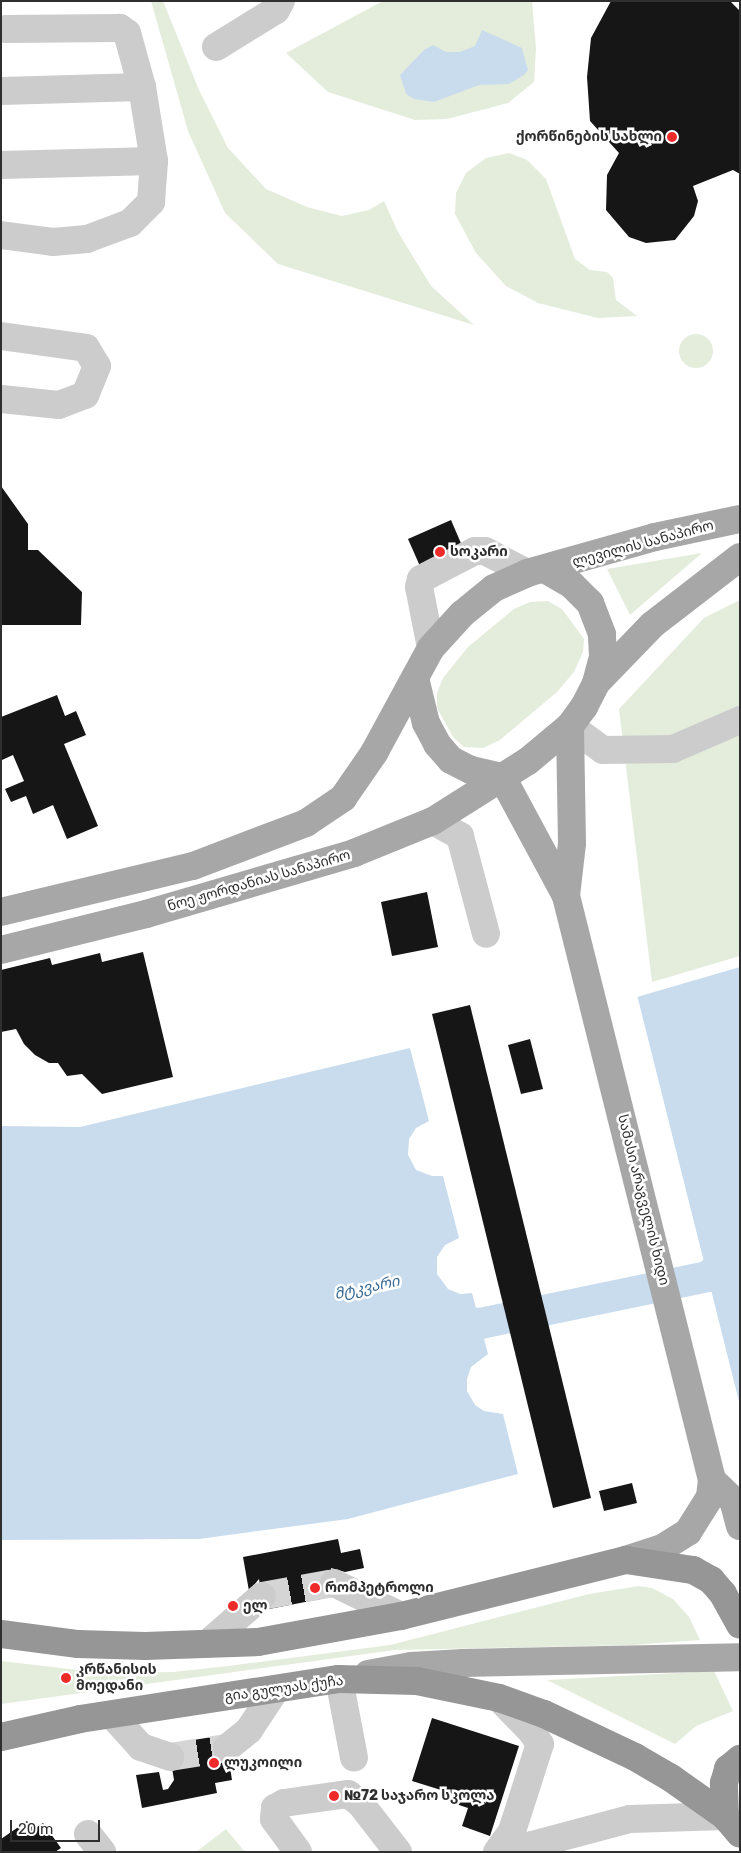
<!DOCTYPE html>
<meta charset="utf-8">
<style>
body{margin:0}
#map{position:relative;width:741px;height:1853px;overflow:hidden;background:#fff;font-family:Rubik,"Noto Sans Georgian",sans-serif}
div>[style]{position:absolute}
.green>*{inset:0;background:#e4eddc}
.round{border-radius:50%}
.water>*{inset:0;background:#c8dcee}
.pier>*{inset:0;background:#fff}
.canal>*{height:31px;margin:-15.5px;padding:0 15.5px;transform-origin:15.5px;border-radius:15.5px;background:#c8dcee}
.building>*{inset:0;background:#161616}
.minor-tunnel>*{height:28px;margin-top:-14px;transform-origin:0;background:repeating-linear-gradient(90deg,#d5d5d5 0 28px,transparent 0 42px)}
.minor>*{height:28px;margin:-14px;padding:0 14px;transform-origin:14px;border-radius:14px;background:#ccc}
.major>*{height:28px;margin:-14px;padding:0 14px;transform-origin:14px;border-radius:14px;background:#a7a7a7}
.highway>*{height:28px;margin:-14px;padding:0 14px;transform-origin:14px;border-radius:14px;background:#969696}
.dots>*{width:14px;height:14px;translate:-50% -50%;box-sizing:border-box;border:2px solid #fff;border-radius:50%}
span{translate:-50% -50%;white-space:nowrap;text-align:center;line-height:1.15;-webkit-text-stroke:5px #fff;paint-order:stroke}
.poi-label{font-size:14px;color:#2f2f2f;font-weight:700}
.right{translate:-100% -50%;text-align:right}
.left{translate:0 -50%;text-align:left}
.street-label{font-size:14px;color:#2f2f2f}
.water-label{font-size:15px;color:#386a96;font-style:italic}
.frame{position:absolute;inset:0;border:2px solid #2f2f2f;pointer-events:none}
.scale{position:absolute;left:10px;top:1820px;width:90px;height:22px;box-sizing:border-box;border:2px solid #2f2f2f;border-top:0;padding-left:6px;font-size:15px;line-height:18px;white-space:nowrap;color:#2f2f2f;-webkit-text-stroke:4px #fff;paint-order:stroke}
</style>
<div id="map">
<div class="green">
<i style="clip-path:polygon(151px 1px,163px 1px,199px 90px,228px 148px,266px 189px,307px 207px,342px 216px,369px 210px,384px 201px,398px 232px,431px 286px,474px 325px,278px 264px,225px 213px,188px 131px)"></i>
<i style="clip-path:polygon(383px 1px,532px 1px,536px 49px,534px 82px,508px 103px,447px 119px,415px 120px,328px 92px,286px 53px)"></i>
<i style="clip-path:polygon(509px 153px,527px 160px,546px 179px,575px 259px,590px 270px,607px 272px,613px 278px,616px 300px,637px 316px,598px 318px,538px 303px,506px 286px,476px 253px,455px 214px,456px 193px,466px 173px,486px 158px)"></i>
<i class="round" style="left:679px;top:334px;width:34px;height:34px"></i>
<i style="clip-path:polygon(702px 553px,630px 615px,607px 569px)"></i>
<i style="clip-path:polygon(740px 600px,740px 956px,652px 982px,619px 709px,704px 618px)"></i>
<i style="clip-path:polygon(548px 601px,562px 609px,584px 639px,583px 652px,574px 672px,557px 692px,500px 740px,483px 748px,464px 747px,453px 737px,437px 708px,437px 693px,443px 678px,468px 647px,514px 609px,530px 602px)"></i>
<i style="clip-path:polygon(639px 1586px,652px 1588px,673px 1599px,689px 1617px,700px 1640px,633px 1645px,395px 1650px,1px 1704px,1px 1661px,104px 1673px,173px 1672px,228px 1666px,390px 1645px,589px 1594px)"></i>
<i style="clip-path:polygon(714px 1671px,733px 1711px,696px 1726px,675px 1744px,547px 1680px)"></i>
<i style="clip-path:polygon(226px 1829px,245px 1852px,196px 1852px)"></i>
</div>
<div class="water">
<i style="clip-path:polygon(482px 30px,522px 48px,528px 70px,524px 75px,509px 84px,479px 85px,434px 102px,414px 99px,406px 94px,400px 75px,424px 50px,433px 45px,446px 52px,460px 52px,475px 46px)"></i>
<i style="clip-path:polygon(740px 967px,740px 1406px,637px 997px)"></i>
<i style="clip-path:polygon(410px 1048px,429px 1121px,416px 1128px,409px 1139px,408px 1155px,416px 1170px,432px 1176px,443px 1176px,459px 1238px,445px 1245px,437px 1257px,437px 1274px,448px 1289px,460px 1294px,472px 1293px,488px 1354px,471px 1367px,467px 1379px,467px 1391px,475px 1405px,484px 1411px,503px 1414px,518px 1474px,348px 1519px,199px 1539px,1px 1540px,1px 1126px,80px 1127px)"></i>
</div>
<div class="pier">
<i style="clip-path:polygon(637px 995px,740px 1406px,740px 1408px,635px 998px)"></i>
</div>
<div class="canal">
<i style="left:437px;top:1319px;width:43px;rotate:5.3deg"></i>
<i style="left:480px;top:1323px;width:232px;rotate:-11.7deg"></i>
<i style="left:707px;top:1276px;width:43px;rotate:-40.3deg"></i>
</div>
<div class="building">
<i style="clip-path:polygon(611px 1px,730px 1px,740px 11px,740px 174px,733px 170px,693px 186px,698px 201px,694px 216px,675px 240px,646px 243px,629px 237px,606px 210px,607px 175px,619px 153px,590px 121px,587px 77px,591px 38px)"></i>
<i style="clip-path:polygon(1px 486px,28px 524px,28px 550px,38px 550px,82px 592px,81px 625px,1px 625px)"></i>
<i style="clip-path:polygon(451px 520px,466px 555px,423px 573px,408px 539px)"></i>
<i style="clip-path:polygon(57px 695px,65px 716px,76px 711px,86px 735px,64px 744px,98px 826px,67px 839px,53px 805px,33px 814px,26px 796px,11px 802px,5px 789px,24px 781px,13px 755px,2px 760px,1px 717px)"></i>
<i style="clip-path:polygon(427px 892px,438px 947px,392px 956px,381px 902px)"></i>
<i style="clip-path:polygon(143px 952px,173px 1077px,102px 1094px,82px 1074px,67px 1076px,58px 1063px,49px 1063px,35px 1055px,24px 1044px,16px 1029px,1px 1032px,1px 970px,50px 958px,52px 965px,100px 953px,102px 962px)"></i>
<i style="clip-path:polygon(470px 1005px,591px 1498px,553px 1508px,432px 1014px)"></i>
<i style="clip-path:polygon(530px 1039px,543px 1089px,521px 1094px,508px 1045px)"></i>
<i style="clip-path:polygon(632px 1483px,637px 1503px,604px 1511px,599px 1491px)"></i>
<i style="clip-path:polygon(338px 1539px,341px 1553px,360px 1549px,364px 1568px,345px 1572px,331px 1568px,336px 1596px,264px 1610px,259px 1579px,249px 1591px,243px 1557px)"></i>
<i style="clip-path:polygon(432px 1718px,519px 1746px,490px 1836px,462px 1826px,468px 1808px,438px 1798px,441px 1790px,412px 1781px)"></i>
<i style="clip-path:polygon(225px 1735px,232px 1780px,215px 1783px,217px 1793px,142px 1808px,136px 1775px,159px 1772px,163px 1790px,168px 1789px,174px 1780px,168px 1744px)"></i>
<i style="clip-path:polygon(27px 1821px,34px 1829px,43px 1823px,61px 1848px,55px 1852px,1px 1852px,1px 1839px)"></i>
</div>
<div class="minor-tunnel">
<i style="left:262px;top:1596px;width:73px;rotate:-10.2deg"></i>
<i style="left:170px;top:1757px;width:58px;rotate:-9deg"></i>
</div>
<div class="minor">
<i style="left:216px;top:47px;width:70px;rotate:-31.7deg"></i>
<i style="left:276px;top:10px;width:10px;rotate:-61deg"></i>
<i style="left:1px;top:91px;width:141px;rotate:-1.6deg"></i>
<i style="left:1px;top:165px;width:153px;rotate:-1.5deg"></i>
<i style="left:154px;top:161px;width:75px;rotate:-99.2deg"></i>
<i style="left:142px;top:87px;width:56px;rotate:-105.5deg"></i>
<i style="left:127px;top:33px;width:9px;rotate:-144deg"></i>
<i style="left:120px;top:28px;width:114px;rotate:179.5deg"></i>
<i style="left:1px;top:235px;width:52px;rotate:7.7deg"></i>
<i style="left:53px;top:242px;width:34px;rotate:-5deg"></i>
<i style="left:87px;top:239px;width:46px;rotate:-20.4deg"></i>
<i style="left:130px;top:223px;width:30px;rotate:-45deg"></i>
<i style="left:151px;top:202px;width:41px;rotate:-85.8deg"></i>
<i style="left:1px;top:336px;width:86px;rotate:8deg"></i>
<i style="left:86px;top:348px;width:21px;rotate:59deg"></i>
<i style="left:97px;top:366px;width:31px;rotate:112deg"></i>
<i style="left:85px;top:395px;width:28px;rotate:159deg"></i>
<i style="left:59px;top:405px;width:58px;rotate:-174.1deg"></i>
<i style="left:431px;top:648px;width:62px;rotate:-101.1deg"></i>
<i style="left:419px;top:587px;width:8px;rotate:-76deg"></i>
<i style="left:421px;top:579px;width:61px;rotate:-27.4deg"></i>
<i style="left:475px;top:551px;width:10px"></i>
<i style="left:485px;top:551px;width:47px;rotate:27.6deg"></i>
<i style="left:570px;top:726px;width:41px;rotate:36deg"></i>
<i style="left:603px;top:750px;width:70px;rotate:-0.8deg"></i>
<i style="left:673px;top:749px;width:73px;rotate:-23.4deg"></i>
<i style="left:433px;top:821px;width:31px;rotate:29deg"></i>
<i style="left:460px;top:836px;width:101px;rotate:75.1deg"></i>
<i style="left:334px;top:1583px;width:75px;rotate:26.2deg"></i>
<i style="left:207px;top:1644px;width:73px;rotate:-41.1deg"></i>
<i style="left:339px;top:1679px;width:80px;rotate:79.2deg"></i>
<i style="left:112px;top:1715px;width:43px;rotate:47.8deg"></i>
<i style="left:141px;top:1747px;width:31px;rotate:19deg"></i>
<i style="left:227px;top:1748px;width:28px;rotate:-39deg"></i>
<i style="left:249px;top:1730px;width:49px;rotate:-56.6deg"></i>
<i style="left:88px;top:1834px;width:23px;rotate:52deg"></i>
<i style="left:298px;top:1852px;width:41px;rotate:-126deg"></i>
<i style="left:274px;top:1819px;width:11px;rotate:-85deg"></i>
<i style="left:275px;top:1808px;width:10px;rotate:-29deg"></i>
<i style="left:284px;top:1803px;width:65px;rotate:-8deg"></i>
<i style="left:348px;top:1794px;width:15px;rotate:37deg"></i>
<i style="left:360px;top:1803px;width:62px;rotate:52.2deg"></i>
<i style="left:497px;top:1852px;width:26px;rotate:-54deg"></i>
<i style="left:512px;top:1831px;width:91px;rotate:-72.2deg"></i>
<i style="left:540px;top:1744px;width:14px;rotate:-124deg"></i>
<i style="left:532px;top:1732px;width:47px;rotate:-134.1deg"></i>
<i style="left:520px;top:1852px;width:14px;rotate:-30deg"></i>
<i style="left:532px;top:1845px;width:101px;rotate:-14.9deg"></i>
<i style="left:630px;top:1819px;width:95px;rotate:-1.8deg"></i>
</div>
<div class="major">
<i style="left:415px;top:678px;width:46px;rotate:76.3deg"></i>
<i style="left:426px;top:723px;width:24px;rotate:62deg"></i>
<i style="left:437px;top:744px;width:21px;rotate:49deg"></i>
<i style="left:451px;top:760px;width:22px;rotate:27deg"></i>
<i style="left:471px;top:770px;width:32px;rotate:13deg"></i>
<i style="left:502px;top:777px;width:135px;rotate:61.7deg"></i>
<i style="left:566px;top:896px;width:602px;rotate:75.96deg"></i>
<i style="left:712px;top:1480px;width:17px;rotate:97deg"></i>
<i style="left:710px;top:1497px;width:41px;rotate:122.2deg"></i>
<i style="left:688px;top:1532px;width:31px;rotate:148deg"></i>
<i style="left:662px;top:1548px;width:38px;rotate:162deg"></i>
<i style="left:597px;top:682px;width:79px;rotate:-46deg"></i>
<i style="left:652px;top:625px;width:111px;rotate:-37.7deg"></i>
<i style="left:566px;top:896px;width:53px;rotate:-83.5deg"></i>
<i style="left:572px;top:843px;width:117px;rotate:-91deg"></i>
<i style="left:1px;top:912px;width:197px;rotate:-13.5deg"></i>
<i style="left:193px;top:866px;width:121px;rotate:-20.8deg"></i>
<i style="left:306px;top:823px;width:45px;rotate:-34deg"></i>
<i style="left:343px;top:798px;width:55px;rotate:-55.4deg"></i>
<i style="left:374px;top:753px;width:119px;rotate:-61.5deg"></i>
<i style="left:431px;top:648px;width:46px;rotate:-47.6deg"></i>
<i style="left:462px;top:614px;width:41px;rotate:-39.1deg"></i>
<i style="left:494px;top:588px;width:36px;rotate:-24deg"></i>
<i style="left:527px;top:573px;width:133px;rotate:-15.7deg"></i>
<i style="left:655px;top:537px;width:87px;rotate:-12deg"></i>
<i style="left:1px;top:950px;width:149px;rotate:-13.9deg"></i>
<i style="left:146px;top:914px;width:217px;rotate:-16.3deg"></i>
<i style="left:354px;top:853px;width:85px;rotate:-22.1deg"></i>
<i style="left:433px;top:821px;width:112px;rotate:-32.3deg"></i>
<i style="left:528px;top:761px;width:55px;rotate:-39.8deg"></i>
<i style="left:570px;top:726px;width:24px;rotate:-54deg"></i>
<i style="left:584px;top:707px;width:27px;rotate:-63deg"></i>
<i style="left:596px;top:683px;width:28px;rotate:-75deg"></i>
<i style="left:603px;top:656px;width:22px;rotate:-93deg"></i>
<i style="left:602px;top:634px;width:33px;rotate:-111deg"></i>
<i style="left:590px;top:603px;width:25px;rotate:-135deg"></i>
<i style="left:572px;top:585px;width:30px;rotate:-150deg"></i>
<i style="left:712px;top:1480px;width:29px;rotate:44deg"></i>
<i style="left:733px;top:1500px;width:27px;rotate:75deg"></i>
<i style="left:368px;top:1674px;width:44px;rotate:-10.5deg"></i>
<i style="left:411px;top:1666px;width:52px;rotate:-3.3deg"></i>
<i style="left:463px;top:1663px;width:277px;rotate:-1.2deg"></i>
</div>
<div class="highway">
<i style="left:1px;top:1634px;width:78px;rotate:7.4deg"></i>
<i style="left:78px;top:1644px;width:67px;rotate:1.7deg"></i>
<i style="left:145px;top:1646px;width:113px;rotate:-2deg"></i>
<i style="left:258px;top:1642px;width:145px;rotate:-10.3deg"></i>
<i style="left:401px;top:1616px;width:232px;rotate:-14deg"></i>
<i style="left:626px;top:1560px;width:68px;rotate:8.5deg"></i>
<i style="left:693px;top:1570px;width:21px;rotate:29deg"></i>
<i style="left:711px;top:1580px;width:18px;rotate:49deg"></i>
<i style="left:723px;top:1594px;width:35px;rotate:61deg"></i>
<i style="left:1px;top:1737px;width:81px;rotate:-12.8deg"></i>
<i style="left:80px;top:1719px;width:262px;rotate:-8.8deg"></i>
<i style="left:339px;top:1679px;width:78px;rotate:1.5deg"></i>
<i style="left:417px;top:1681px;width:84px;rotate:11.7deg"></i>
<i style="left:499px;top:1698px;width:48px;rotate:19.6deg"></i>
<i style="left:544px;top:1714px;width:101px;rotate:25.3deg"></i>
<i style="left:635px;top:1757px;width:42px;rotate:30.3deg"></i>
<i style="left:671px;top:1778px;width:66px;rotate:35.1deg"></i>
<i style="left:725px;top:1816px;width:23px;rotate:50deg"></i>
<i style="left:725px;top:1816px;width:33px;rotate:-92deg"></i>
<i style="left:724px;top:1783px;width:15px;rotate:-74deg"></i>
<i style="left:728px;top:1769px;width:16px;rotate:-40deg"></i>
</div>
<div class="dots">
<i style="left:672px;top:137px;background:#ef2b29"></i>
<i style="left:440px;top:552px;background:#ef2b29"></i>
<i style="left:315px;top:1588px;background:#ef2b29"></i>
<i style="left:233px;top:1606px;background:#ef2b29"></i>
<i style="left:66px;top:1678px;background:#ef2b29"></i>
<i style="left:214px;top:1763px;background:#ef2b29"></i>
<i style="left:334px;top:1796px;background:#ef2b29"></i>
</div>
<div class="poi-label">
<span class="right" style="left:662px;top:137px">ქორწინების სახლი</span>
<span class="left" style="left:450px;top:552px">სოკარი</span>
<span class="left" style="left:325px;top:1588px">რომპეტროლი</span>
<span class="left" style="left:243px;top:1606px">ელ</span>
<span class="left" style="left:76px;top:1678px">კრწანისის<br>მოედანი</span>
<span class="left" style="left:224px;top:1763px">ლუკოილი</span>
<span class="left" style="left:344px;top:1796px">№72 საჯარო სკოლა</span>
</div>
<div class="street-label">
<span style="left:643px;top:544px;rotate:-15deg">ლევილის სანაპირო</span>
<span style="left:259px;top:881px;rotate:-16deg">ნოე ჟორდანიას სანაპირო</span>
<span style="left:643px;top:1200px;rotate:76deg">სამასი არაგველის ხიდი</span>
<span style="left:284px;top:1689px;rotate:-8deg">გია გულუას ქუჩა</span>
</div>
<div class="water-label">
<span style="left:367px;top:1288px;rotate:-12deg">მტკვარი</span>
</div>
<div class="frame"></div>
<div class="scale">20 m</div>
</div>
